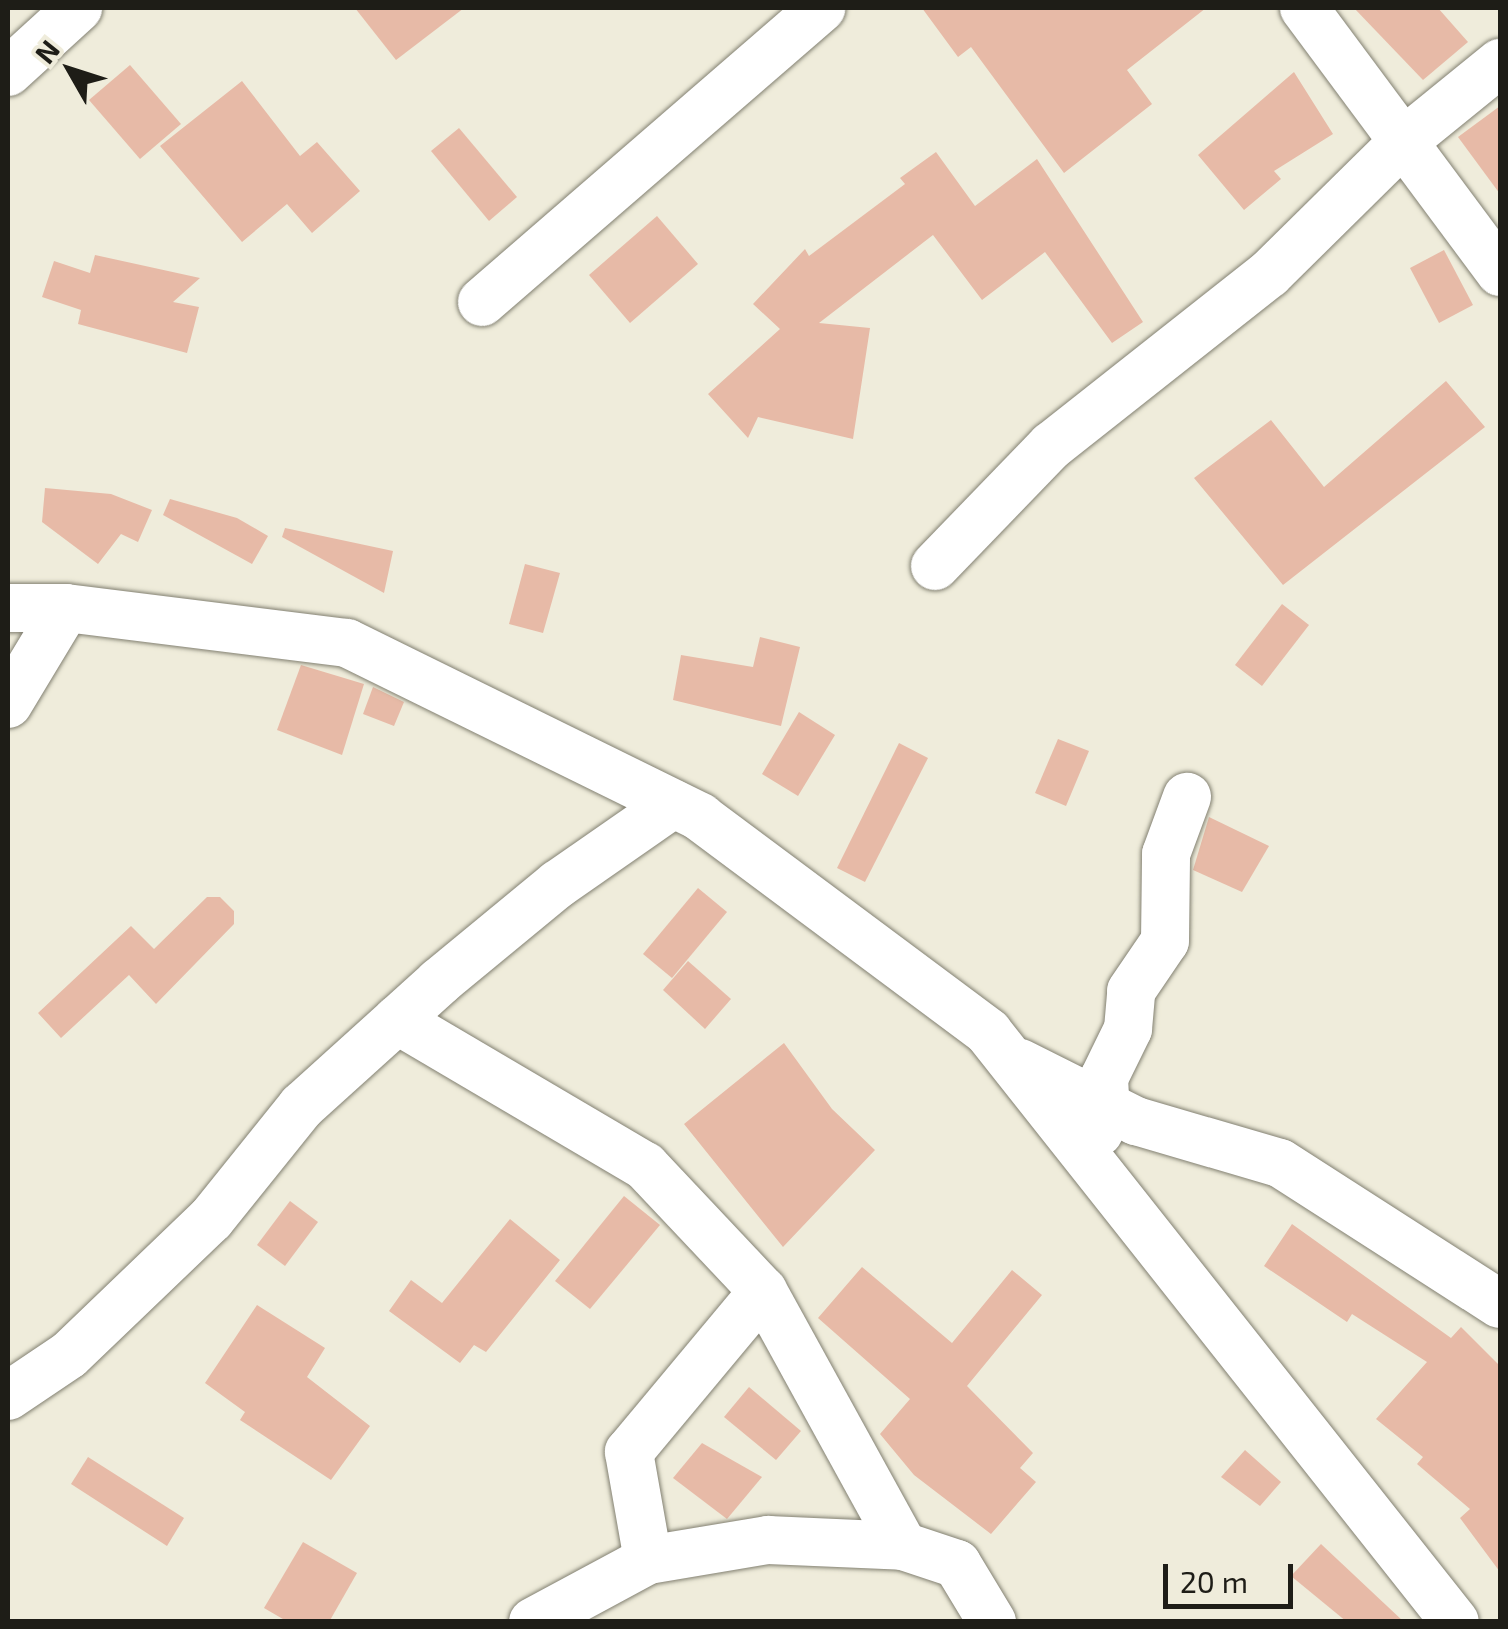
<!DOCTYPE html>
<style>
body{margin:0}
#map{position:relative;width:1508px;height:1629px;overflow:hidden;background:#efecdb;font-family:"Exo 2",sans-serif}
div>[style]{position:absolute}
.building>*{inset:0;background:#e7baa7}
.roads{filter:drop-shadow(0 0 2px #828071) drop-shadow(0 0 2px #828071)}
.minor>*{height:48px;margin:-24px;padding:0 24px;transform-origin:24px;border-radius:24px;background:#fff}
span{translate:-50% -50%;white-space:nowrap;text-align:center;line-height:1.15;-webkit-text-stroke:8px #efecdb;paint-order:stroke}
.frame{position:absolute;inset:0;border:10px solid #1e1d17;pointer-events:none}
.north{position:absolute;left:20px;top:20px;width:100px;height:100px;-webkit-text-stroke:8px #efecdb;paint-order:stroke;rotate:309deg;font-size:28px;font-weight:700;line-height:40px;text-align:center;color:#1e1d17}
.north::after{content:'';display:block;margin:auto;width:35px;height:45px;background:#1e1d17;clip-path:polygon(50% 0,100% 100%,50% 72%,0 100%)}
.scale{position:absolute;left:1163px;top:1564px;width:130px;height:45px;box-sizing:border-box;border:5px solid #1e1d17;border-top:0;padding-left:12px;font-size:30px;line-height:35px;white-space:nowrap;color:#1e1d17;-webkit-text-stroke:8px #efecdb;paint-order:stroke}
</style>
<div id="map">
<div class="building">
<i style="clip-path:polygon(355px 8px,464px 8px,396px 60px)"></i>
<i style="clip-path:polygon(922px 8px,1206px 8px,1127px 70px,1152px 104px,1064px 173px,971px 47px,958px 57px)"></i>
<i style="clip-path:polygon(1354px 8px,1438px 8px,1468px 42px,1423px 80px)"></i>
<i style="clip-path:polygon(130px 65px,181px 124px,140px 159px,89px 100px)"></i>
<i style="clip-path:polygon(1294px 72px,1333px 134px,1274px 171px,1281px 179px,1244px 210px,1198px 155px)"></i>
<i style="clip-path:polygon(242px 81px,300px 156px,317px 142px,360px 191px,312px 233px,287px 204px,242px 242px,160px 146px)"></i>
<i style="clip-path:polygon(1500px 106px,1500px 194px,1458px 137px)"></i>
<i style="clip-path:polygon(459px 128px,517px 197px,489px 221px,431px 151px)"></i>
<i style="clip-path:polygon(936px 152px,975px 206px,1037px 159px,1143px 322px,1112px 343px,1045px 252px,982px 300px,933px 235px,819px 323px,870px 328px,853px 439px,758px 417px,748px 438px,708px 394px,780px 329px,753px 304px,805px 249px,809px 256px,905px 184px,900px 178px)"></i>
<i style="clip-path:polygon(657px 216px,698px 264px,630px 323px,589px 275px)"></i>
<i style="clip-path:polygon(1444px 250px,1473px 305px,1439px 323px,1410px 268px)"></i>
<i style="clip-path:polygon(95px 255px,200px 278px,173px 302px,199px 307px,187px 353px,78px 324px,81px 310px,42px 297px,54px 261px,90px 273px)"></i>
<i style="clip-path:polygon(1446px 381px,1485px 427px,1283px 585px,1194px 478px,1271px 420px,1324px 487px)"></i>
<i style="clip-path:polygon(45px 488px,111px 494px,152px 510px,138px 542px,121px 534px,98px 564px,42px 522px)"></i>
<i style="clip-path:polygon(170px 499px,237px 518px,268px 536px,252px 564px,163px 515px)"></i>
<i style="clip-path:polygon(285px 528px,393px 551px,384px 593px,282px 537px)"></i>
<i style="clip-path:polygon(525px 564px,560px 573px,543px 633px,509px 624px)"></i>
<i style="clip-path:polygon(1282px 604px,1309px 625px,1262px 686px,1235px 665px)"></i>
<i style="clip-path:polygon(760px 637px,800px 647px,781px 726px,673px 700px,681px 655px,753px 667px)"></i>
<i style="clip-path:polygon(301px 665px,364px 684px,342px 755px,277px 730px)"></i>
<i style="clip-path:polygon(373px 687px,404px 702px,394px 726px,363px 714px)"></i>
<i style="clip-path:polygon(799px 712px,835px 735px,798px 796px,762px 774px)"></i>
<i style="clip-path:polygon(1058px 739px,1089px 751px,1066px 806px,1035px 793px)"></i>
<i style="clip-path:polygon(899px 743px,928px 758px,865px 882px,837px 868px)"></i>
<i style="clip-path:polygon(1209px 817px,1269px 846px,1242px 892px,1193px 870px)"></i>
<i style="clip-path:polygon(698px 888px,727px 912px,672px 978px,643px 954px)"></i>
<i style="clip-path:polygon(207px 897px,220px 897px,234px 911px,234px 924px,156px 1004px,129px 975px,61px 1038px,38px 1013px,131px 926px,154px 949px)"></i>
<i style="clip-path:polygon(688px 961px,731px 999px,705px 1029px,663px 990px)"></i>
<i style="clip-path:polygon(784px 1043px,832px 1109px,875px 1150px,783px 1247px,684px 1124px)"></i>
<i style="clip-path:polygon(624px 1196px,660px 1225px,590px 1309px,555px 1281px)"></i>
<i style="clip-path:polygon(290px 1201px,318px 1222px,285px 1266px,257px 1245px)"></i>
<i style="clip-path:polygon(510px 1219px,560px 1260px,486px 1352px,474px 1345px,460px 1363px,389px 1311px,411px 1280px,442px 1303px)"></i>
<i style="clip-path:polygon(1292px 1224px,1451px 1338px,1461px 1327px,1500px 1366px,1500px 1572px,1460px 1518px,1470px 1509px,1417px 1464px,1423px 1457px,1376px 1419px,1427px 1362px,1352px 1314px,1347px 1322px,1264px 1266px)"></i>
<i style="clip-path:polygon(862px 1267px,952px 1343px,1012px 1270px,1042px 1295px,967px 1386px,1033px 1453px,1020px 1468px,1036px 1482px,991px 1534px,914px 1475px,880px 1434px,910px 1399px,818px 1318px)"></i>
<i style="clip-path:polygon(257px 1305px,325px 1348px,307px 1377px,370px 1426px,331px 1480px,240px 1420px,245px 1412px,205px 1383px)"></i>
<i style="clip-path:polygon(749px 1387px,801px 1431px,776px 1460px,724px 1417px)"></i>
<i style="clip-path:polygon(702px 1443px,762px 1477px,727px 1519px,673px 1478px)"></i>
<i style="clip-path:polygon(1245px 1450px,1281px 1482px,1260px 1506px,1221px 1477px)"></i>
<i style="clip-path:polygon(88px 1457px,184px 1518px,167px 1546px,71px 1484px)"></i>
<i style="clip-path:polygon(303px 1542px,357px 1573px,329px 1622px,288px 1622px,264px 1608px)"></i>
<i style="clip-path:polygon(1321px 1544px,1404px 1622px,1347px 1622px,1291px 1576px)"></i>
</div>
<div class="roads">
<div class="minor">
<i style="left:1304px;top:8px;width:329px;rotate:53.4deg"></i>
<i style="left:8px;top:72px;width:95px;rotate:-42.4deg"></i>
<i style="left:482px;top:302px;width:449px;rotate:-40.9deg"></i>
<i style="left:935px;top:566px;width:167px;rotate:-46deg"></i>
<i style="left:1051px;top:446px;width:278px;rotate:-38.3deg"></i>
<i style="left:1269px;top:274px;width:190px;rotate:-44.6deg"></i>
<i style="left:1404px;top:141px;width:124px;rotate:-39.1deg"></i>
<i style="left:8px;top:608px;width:58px"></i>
<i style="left:66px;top:608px;width:283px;rotate:7.1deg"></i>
<i style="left:347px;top:643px;width:394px;rotate:26.2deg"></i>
<i style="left:700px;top:817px;width:359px;rotate:36.7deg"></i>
<i style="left:988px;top:1032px;width:752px;rotate:51.64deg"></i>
<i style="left:8px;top:704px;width:112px;rotate:-58.9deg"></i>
<i style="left:397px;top:1020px;width:288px;rotate:30.5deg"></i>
<i style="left:645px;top:1166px;width:172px;rotate:46.7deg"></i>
<i style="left:763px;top:1291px;width:291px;rotate:61.2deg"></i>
<i style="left:903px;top:1546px;width:57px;rotate:18.4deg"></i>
<i style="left:957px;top:1564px;width:68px;rotate:58.9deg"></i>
<i style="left:1020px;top:1063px;width:130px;rotate:26.6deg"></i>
<i style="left:1136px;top:1121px;width:150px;rotate:16.3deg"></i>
<i style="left:1280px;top:1163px;width:261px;rotate:32.7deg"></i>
<i style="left:1099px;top:1132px;width:17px;rotate:-66deg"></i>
<i style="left:1106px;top:1116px;width:38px;rotate:-93deg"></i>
<i style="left:1104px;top:1078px;width:55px;rotate:-63.9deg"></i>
<i style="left:1128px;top:1029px;width:38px;rotate:-85deg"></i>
<i style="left:1131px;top:991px;width:60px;rotate:-55.8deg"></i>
<i style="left:1165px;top:941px;width:87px;rotate:-89.3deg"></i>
<i style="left:1166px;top:854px;width:61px;rotate:-69.8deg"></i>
<i style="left:8px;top:1396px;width:73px;rotate:-33.9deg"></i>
<i style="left:69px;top:1355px;width:197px;rotate:-43.8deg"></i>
<i style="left:211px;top:1219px;width:145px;rotate:-51.2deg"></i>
<i style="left:302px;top:1106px;width:185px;rotate:-42.1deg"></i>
<i style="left:439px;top:982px;width:154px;rotate:-39.5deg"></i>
<i style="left:558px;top:884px;width:140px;rotate:-34.8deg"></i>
<i style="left:648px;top:1560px;width:122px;rotate:-9.5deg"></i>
<i style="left:768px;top:1540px;width:135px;rotate:2.5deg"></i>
<i style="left:533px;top:1622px;width:131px;rotate:-28.3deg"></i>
<i style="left:648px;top:1560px;width:110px;rotate:-100deg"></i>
<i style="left:629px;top:1452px;width:209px;rotate:-50.2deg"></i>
</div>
</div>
<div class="frame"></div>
<div class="north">N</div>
<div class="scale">20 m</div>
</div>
